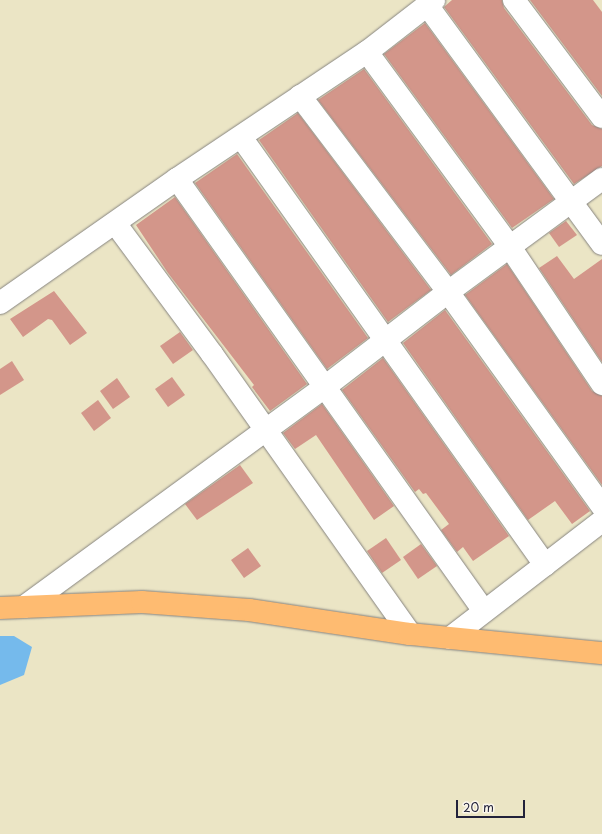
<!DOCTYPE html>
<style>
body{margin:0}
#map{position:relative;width:602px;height:834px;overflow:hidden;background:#ebe5c5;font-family:"Playpen Sans",sans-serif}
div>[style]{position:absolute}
.water>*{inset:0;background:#75baec}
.building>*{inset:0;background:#d3968a}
.roads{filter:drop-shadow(0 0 1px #868480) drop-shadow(0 0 1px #868480)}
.minor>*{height:22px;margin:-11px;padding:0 11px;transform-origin:11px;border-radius:11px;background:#fff}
.major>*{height:22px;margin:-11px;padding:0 11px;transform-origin:11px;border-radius:11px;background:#febb71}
span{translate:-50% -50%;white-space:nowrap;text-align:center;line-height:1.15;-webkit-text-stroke:3.5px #fbf7ec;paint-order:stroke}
.scale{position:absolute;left:456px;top:800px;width:69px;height:18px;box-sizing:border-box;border:2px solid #22223b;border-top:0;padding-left:5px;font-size:12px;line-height:14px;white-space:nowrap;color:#22223b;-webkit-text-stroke:3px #fbf7ec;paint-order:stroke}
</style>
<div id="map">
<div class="water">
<i style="clip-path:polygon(0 636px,14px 636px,32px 647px,24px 675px,0 685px)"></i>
</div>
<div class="building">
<i style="clip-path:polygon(452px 0,502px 0,504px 8px,592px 125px,602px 129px,602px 166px,574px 184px,444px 7px)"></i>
<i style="clip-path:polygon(530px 0,593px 0,602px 12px,602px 96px)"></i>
<i style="clip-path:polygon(425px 23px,554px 199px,512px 228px,384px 54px)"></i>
<i style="clip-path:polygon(364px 69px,492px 244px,451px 275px,318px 100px)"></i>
<i style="clip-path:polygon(298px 113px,431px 290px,388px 322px,259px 140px)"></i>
<i style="clip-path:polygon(237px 154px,368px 338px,327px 369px,195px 183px)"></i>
<i style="clip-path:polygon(175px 197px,307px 384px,270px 411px,252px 387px,254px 385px,168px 273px,136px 225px)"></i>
<i style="clip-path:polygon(566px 221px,577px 235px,559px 247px,549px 233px)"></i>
<i style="clip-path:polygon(557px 256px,574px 279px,602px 259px,602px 362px,539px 268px)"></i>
<i style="clip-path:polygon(507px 264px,592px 391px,602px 396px,602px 485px,465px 295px)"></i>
<i style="clip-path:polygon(54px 291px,87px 333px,70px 345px,52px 320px,48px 319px,23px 337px,10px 319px)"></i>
<i style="clip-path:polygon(445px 310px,590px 511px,572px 524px,555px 501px,528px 520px,403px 343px)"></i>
<i style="clip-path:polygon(180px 332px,193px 350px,173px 364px,160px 346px)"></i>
<i style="clip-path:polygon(383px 358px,509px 536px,473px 561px,463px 547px,457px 552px,441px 530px,449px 524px,426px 493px,423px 494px,419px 489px,415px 492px,342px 390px)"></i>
<i style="clip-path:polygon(12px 361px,24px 380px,0 395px,0 369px)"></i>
<i style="clip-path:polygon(172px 377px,185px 395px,168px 407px,155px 389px)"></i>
<i style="clip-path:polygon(117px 378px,130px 397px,113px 409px,100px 391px)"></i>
<i style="clip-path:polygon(98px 400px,111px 418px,94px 431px,81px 413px)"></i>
<i style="clip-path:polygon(322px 404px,394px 506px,374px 520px,316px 435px,295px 449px,283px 433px)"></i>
<i style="clip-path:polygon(240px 465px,253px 483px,197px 520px,185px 504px)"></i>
<i style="clip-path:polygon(386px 538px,401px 560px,382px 573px,367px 551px)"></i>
<i style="clip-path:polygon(421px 544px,437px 566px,418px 579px,403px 557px)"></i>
<i style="clip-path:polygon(248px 548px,261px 566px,244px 578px,231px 560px)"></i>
</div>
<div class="roads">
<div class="minor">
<i style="left:514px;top:0;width:146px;rotate:53.1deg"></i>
<i style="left:427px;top:5px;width:296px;rotate:53.8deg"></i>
<i style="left:367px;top:52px;width:242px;rotate:53.7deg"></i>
<i style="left:510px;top:247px;width:165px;rotate:56.1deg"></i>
<i style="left:300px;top:96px;width:246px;rotate:52.9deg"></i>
<i style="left:448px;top:292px;width:264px;rotate:54.3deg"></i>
<i style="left:241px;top:137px;width:525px;rotate:54.61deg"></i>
<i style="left:177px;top:179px;width:530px;rotate:54.6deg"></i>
<i style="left:115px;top:223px;width:163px;rotate:53.5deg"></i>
<i style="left:212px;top:354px;width:343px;rotate:54.7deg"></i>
<i style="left:0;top:303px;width:216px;rotate:-35deg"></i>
<i style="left:177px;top:179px;width:229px;rotate:-33.8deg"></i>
<i style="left:367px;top:52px;width:85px;rotate:-37.8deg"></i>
<i style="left:24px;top:607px;width:374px;rotate:-36.2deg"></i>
<i style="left:326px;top:386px;width:154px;rotate:-37.6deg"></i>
<i style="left:448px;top:292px;width:191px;rotate:-36.3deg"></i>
<i style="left:450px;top:638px;width:192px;rotate:-37.6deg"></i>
</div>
<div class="major">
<i style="left:0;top:608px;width:142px;rotate:-2.4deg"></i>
<i style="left:142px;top:602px;width:107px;rotate:4.3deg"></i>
<i style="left:249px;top:610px;width:163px;rotate:8.5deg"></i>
<i style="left:410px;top:634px;width:193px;rotate:5.7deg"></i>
</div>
</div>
<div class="scale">20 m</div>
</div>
